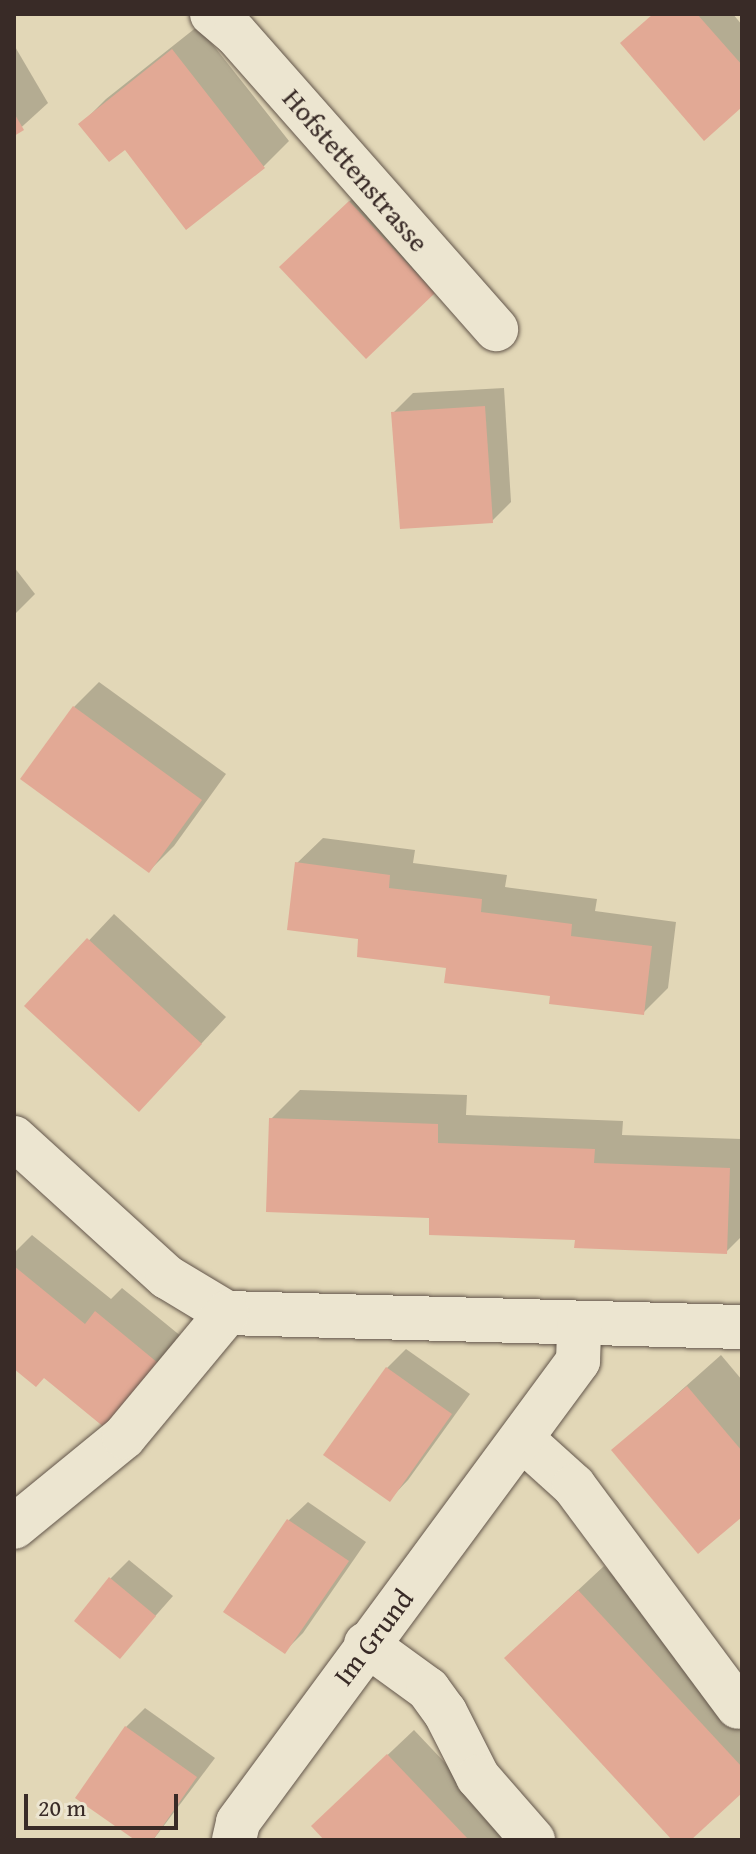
<!DOCTYPE html>
<style>
body{margin:0}
#map{position:relative;width:756px;height:1854px;overflow:hidden;background:#e2d7b7;font-family:"Gentium Book Plus",serif}
div>[style]{position:absolute}
.shadow>*{inset:0;background:#0003}
.building>*{inset:0;background:#e2a995}
.roads{filter:drop-shadow(0 0 2px #63564b) drop-shadow(0 0 2px #63564b)}
.minor>*{height:44px;margin:-22px;padding:0 22px;transform-origin:22px;border-radius:22px;background:#ece5d0}
span{translate:-50% -50%;white-space:nowrap;text-align:center;line-height:1.15;-webkit-text-stroke:6px #ece5d0;paint-order:stroke}
.street-label{font-size:28px;color:#392b27}
.frame{position:absolute;inset:0;border:16px solid #392b27;pointer-events:none}
.scale{position:absolute;left:24px;top:1794px;width:154px;height:36px;box-sizing:border-box;border:4px solid #392b27;border-top:0;padding-left:10px;font-size:24px;line-height:28px;white-space:nowrap;color:#392b27;-webkit-text-stroke:6px #ece5d0;paint-order:stroke}
</style>
<div id="map">
<div class="shadow">
<i style="clip-path:polygon(653px 14px,733px 14px,742px 25px,742px 105px)"></i>
<i style="clip-path:polygon(198px 26px,289px 141px,264px 166px,186px 227px,125px 147px,81px 124px,106px 99px)"></i>
<i style="clip-path:polygon(14px 45px,48px 103px,14px 134px)"></i>
<i style="clip-path:polygon(375px 177px,434px 291px,366px 356px,307px 242px)"></i>
<i style="clip-path:polygon(504px 388px,511px 502px,492px 521px,394px 412px,413px 393px)"></i>
<i style="clip-path:polygon(14px 567px,35px 594px,14px 615px)"></i>
<i style="clip-path:polygon(99px 682px,226px 774px,174px 846px,149px 871px,74px 707px)"></i>
<i style="clip-path:polygon(323px 838px,415px 850px,413px 863px,507px 875px,505px 887px,597px 899px,595px 911px,676px 922px,668px 988px,643px 1013px,449px 967px,360px 938px,297px 863px)"></i>
<i style="clip-path:polygon(114px 914px,226px 1017px,164px 1084px,27px 1006px)"></i>
<i style="clip-path:polygon(300px 1090px,467px 1095px,466px 1115px,623px 1121px,622px 1135px,742px 1139px,742px 1236px,726px 1252px,577px 1238px,431px 1216px,271px 1119px)"></i>
<i style="clip-path:polygon(32px 1235px,111px 1299px,122px 1288px,182px 1337px,131px 1400px,14px 1367px,14px 1253px)"></i>
<i style="clip-path:polygon(406px 1349px,470px 1394px,408px 1480px,390px 1499px,387px 1368px)"></i>
<i style="clip-path:polygon(721px 1355px,742px 1380px,742px 1515px,614px 1450px)"></i>
<i style="clip-path:polygon(308px 1502px,366px 1542px,303px 1633px,284px 1652px,289px 1520px)"></i>
<i style="clip-path:polygon(129px 1560px,173px 1596px,120px 1656px,110px 1579px)"></i>
<i style="clip-path:polygon(604px 1566px,742px 1715px,742px 1790px,688px 1840px,675px 1840px,532px 1633px)"></i>
<i style="clip-path:polygon(145px 1708px,215px 1758px,153px 1840px,138px 1840px,126px 1727px)"></i>
<i style="clip-path:polygon(414px 1730px,518px 1840px,327px 1840px,339px 1801px)"></i>
</div>
<div class="building">
<i style="clip-path:polygon(653px 14px,697px 14px,742px 65px,742px 107px,704px 141px,620px 43px)"></i>
<i style="clip-path:polygon(172px 49px,265px 168px,186px 230px,125px 150px,109px 162px,78px 124px)"></i>
<i style="clip-path:polygon(14px 113px,24px 130px,14px 136px)"></i>
<i style="clip-path:polygon(349px 201px,435px 293px,366px 359px,279px 267px)"></i>
<i style="clip-path:polygon(485px 406px,493px 523px,400px 529px,391px 412px)"></i>
<i style="clip-path:polygon(73px 706px,202px 800px,149px 873px,20px 779px)"></i>
<i style="clip-path:polygon(295px 862px,390px 875px,389px 888px,482px 899px,481px 912px,572px 924px,571px 936px,652px 946px,644px 1015px,549px 1004px,550px 996px,444px 983px,446px 968px,357px 957px,358px 939px,287px 930px)"></i>
<i style="clip-path:polygon(87px 938px,202px 1044px,139px 1112px,24px 1006px)"></i>
<i style="clip-path:polygon(269px 1118px,438px 1124px,438px 1143px,595px 1149px,594px 1163px,730px 1168px,727px 1254px,574px 1248px,575px 1240px,429px 1235px,429px 1218px,266px 1212px)"></i>
<i style="clip-path:polygon(14px 1266px,85px 1324px,95px 1311px,158px 1363px,105px 1428px,44px 1378px,36px 1387px,14px 1369px)"></i>
<i style="clip-path:polygon(386px 1367px,452px 1414px,390px 1502px,323px 1455px)"></i>
<i style="clip-path:polygon(687px 1386px,742px 1451px,742px 1517px,698px 1554px,611px 1450px)"></i>
<i style="clip-path:polygon(287px 1519px,349px 1561px,285px 1654px,223px 1612px)"></i>
<i style="clip-path:polygon(109px 1577px,156px 1616px,120px 1659px,74px 1621px)"></i>
<i style="clip-path:polygon(578px 1590px,742px 1767px,742px 1793px,691px 1840px,672px 1840px,504px 1658px)"></i>
<i style="clip-path:polygon(125px 1726px,197px 1777px,153px 1840px,135px 1840px,75px 1798px)"></i>
<i style="clip-path:polygon(387px 1754px,469px 1840px,324px 1840px,311px 1826px)"></i>
</div>
<div class="roads">
<div class="minor">
<i style="left:212px;top:14px;width:30px;rotate:40deg"></i>
<i style="left:235px;top:33px;width:395px;rotate:48.6deg"></i>
<i style="left:14px;top:1138px;width:207px;rotate:42.3deg"></i>
<i style="left:167px;top:1277px;width:70px;rotate:31deg"></i>
<i style="left:227px;top:1313px;width:515px;rotate:1.56deg"></i>
<i style="left:522px;top:1439px;width:70px;rotate:42.1deg"></i>
<i style="left:574px;top:1486px;width:275px;rotate:53.4deg"></i>
<i style="left:14px;top:1527px;width:142px;rotate:-39.3deg"></i>
<i style="left:124px;top:1437px;width:161px;rotate:-50.3deg"></i>
<i style="left:366px;top:1644px;width:77px;rotate:36deg"></i>
<i style="left:428px;top:1689px;width:29px;rotate:54deg"></i>
<i style="left:445px;top:1712px;width:73px;rotate:63.1deg"></i>
<i style="left:478px;top:1777px;width:84px;rotate:48.9deg"></i>
<i style="left:234px;top:1840px;width:18px;rotate:-77deg"></i>
<i style="left:238px;top:1822px;width:573px;rotate:-53.59deg"></i>
<i style="left:578px;top:1361px;width:37px;rotate:-88deg"></i>
</div>
</div>
<div class="street-label">
<span style="left:356px;top:170px;rotate:49deg">Hofstettenstrasse</span>
<span style="left:373px;top:1637px;rotate:-53deg">Im Grund</span>
</div>
<div class="frame"></div>
<div class="scale">20 m</div>
</div>
